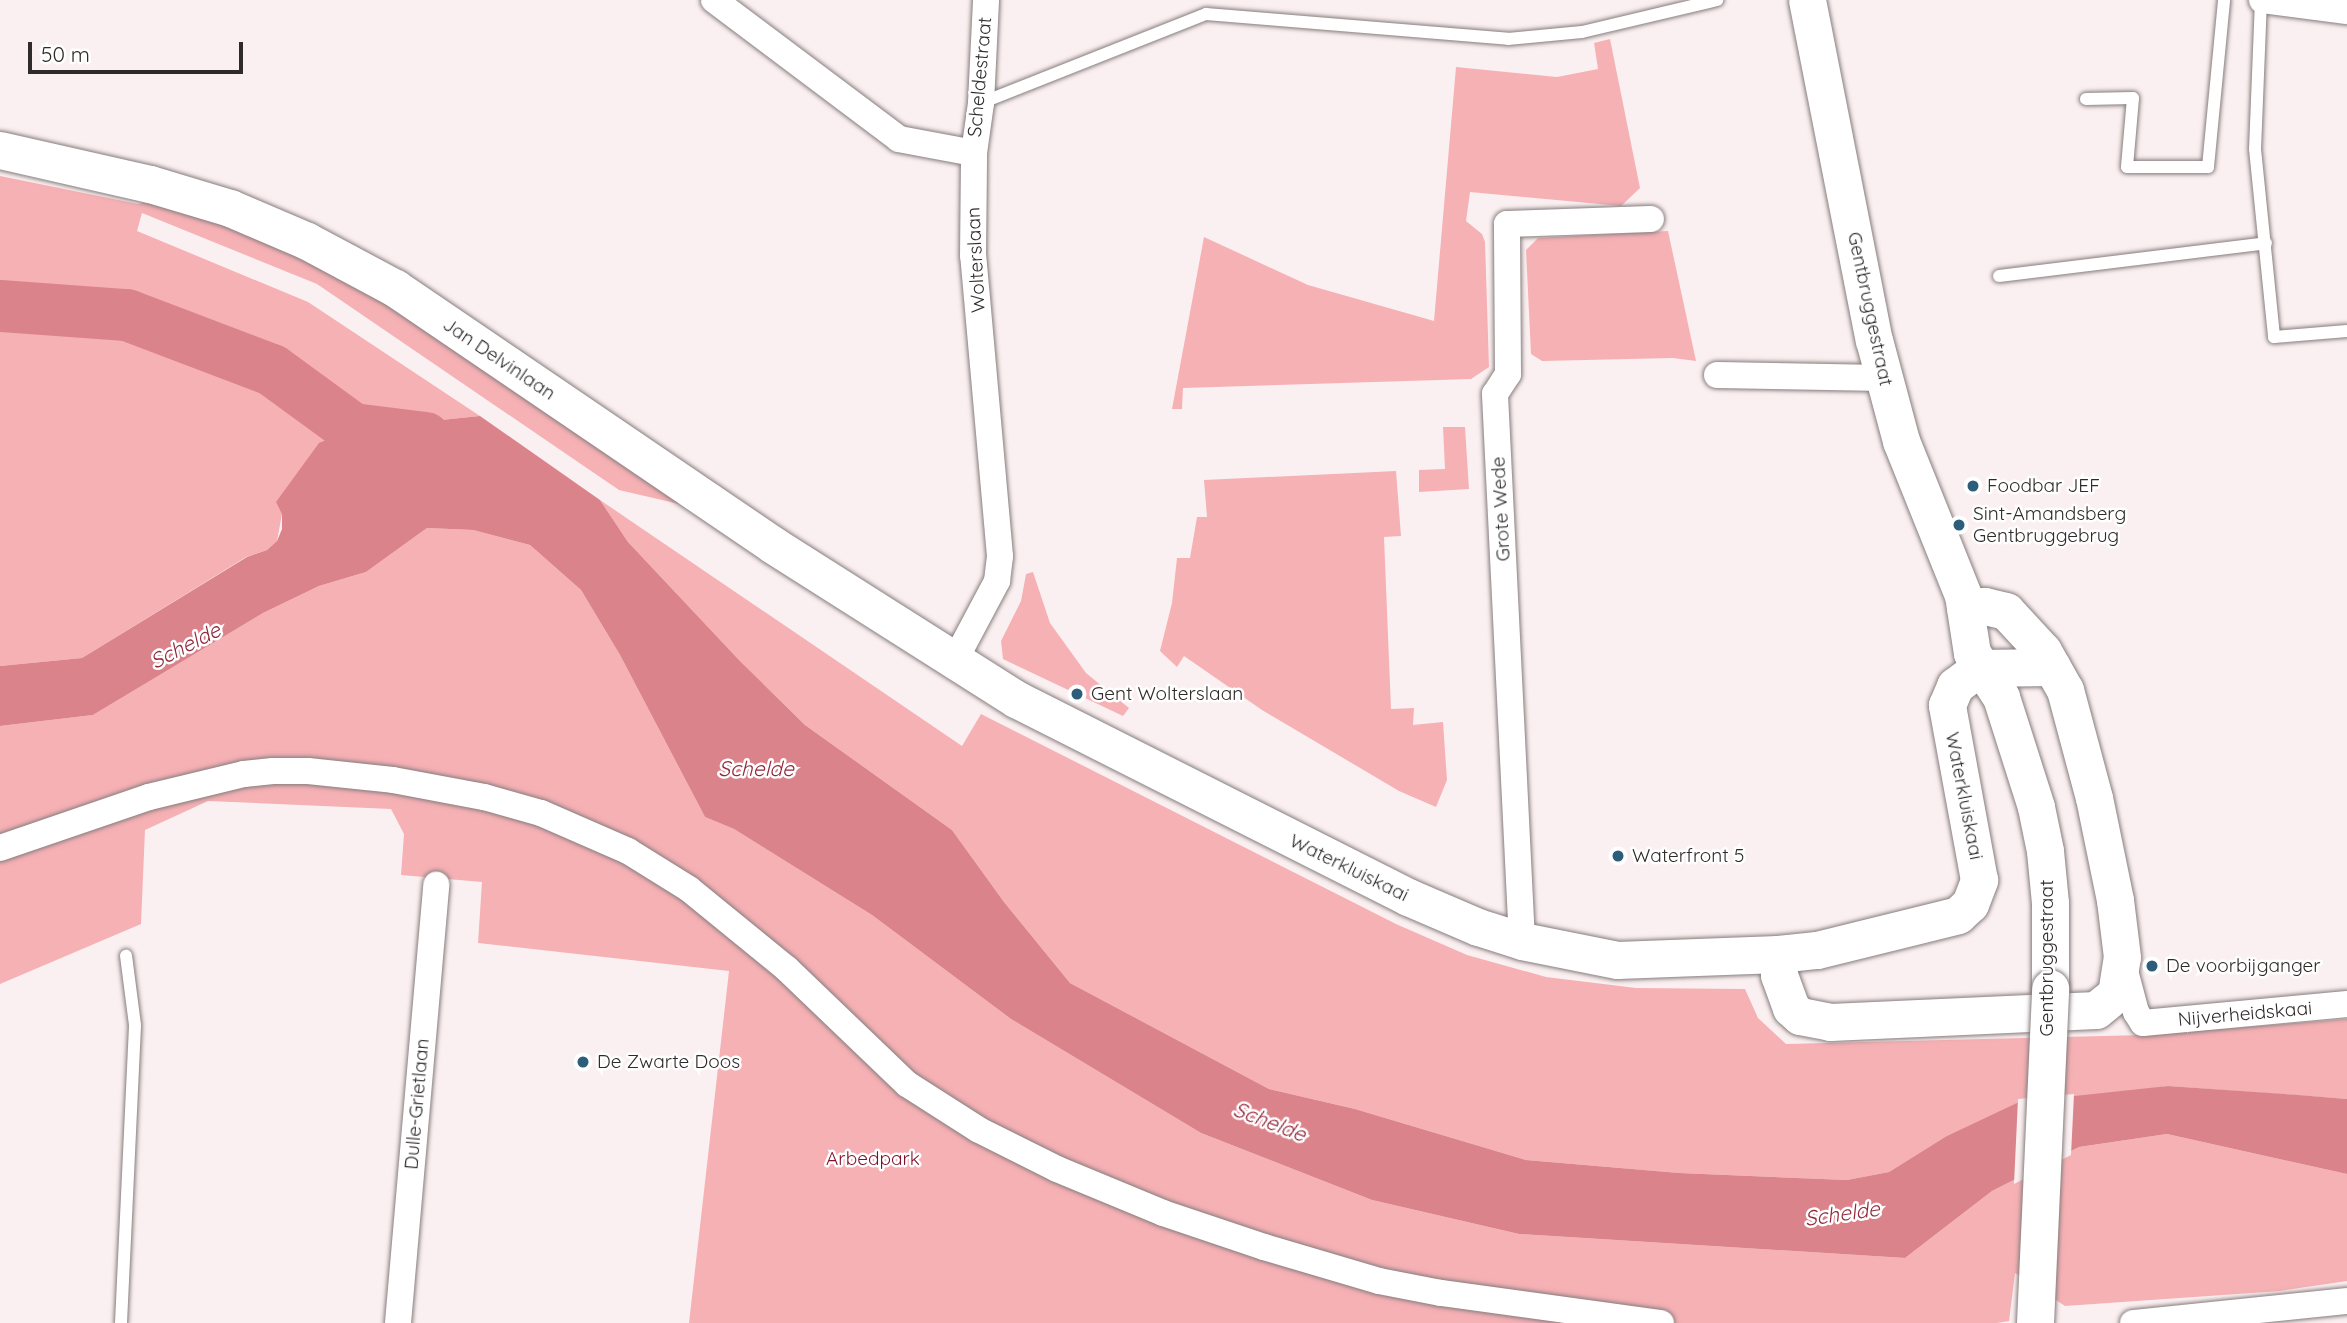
<!DOCTYPE html>
<style>
body{margin:0}
#map{position:relative;width:2347px;height:1323px;overflow:hidden;background:#fbf0f1;font-family:Quicksand,sans-serif}
div>[style]{position:absolute}
.green>*{inset:0;background:#f6b1b5}
.water>*{inset:0;background:#db838b}
.pier>*{inset:0;background:#fbf0f1}
.river>*{height:52px;margin:-26px;padding:0 26px;transform-origin:26px;border-radius:26px;background:#db838b}
.roads{filter:drop-shadow(0 0 2px #867d7d) drop-shadow(0 0 2px #867d7d)}
.lane>*{height:12px;margin:-6px;padding:0 6px;transform-origin:6px;border-radius:6px;background:#fff}
.street>*{height:26px;margin:-13px;padding:0 13px;transform-origin:13px;border-radius:13px;background:#fff}
.secondary>*{height:37px;margin:-18.5px;padding:0 18.5px;transform-origin:18.5px;border-radius:18.5px;background:#fff}
.bridges{filter:drop-shadow(0 0 2px #867d7d) drop-shadow(0 0 2px #867d7d)}
.secondary-bridge>*{height:37px;margin:-18.5px;padding:0 18.5px;transform-origin:18.5px;border-radius:18.5px;background:#fff}
.dots>*{width:19px;height:19px;translate:-50% -50%;box-sizing:border-box;border:4px solid #fff;border-radius:50%}
span{translate:-50% -50%;white-space:nowrap;text-align:center;line-height:1.15;-webkit-text-stroke:5px #fff;paint-order:stroke}
.street-label{font-size:19px;color:#2f2b2b}
.poi-label{font-size:19px;color:#2f2b2b}
.left{translate:0 -50%;text-align:left}
.park-label{font-size:19px;color:#7b122b}
.water-label{font-size:21px;color:#91293c;font-style:italic}
.scale{position:absolute;left:28px;top:42px;width:215px;height:32px;box-sizing:border-box;border:4px solid #2f2b2b;border-top:0;padding-left:9px;font-size:21px;line-height:24px;white-space:nowrap;color:#2f2b2b;-webkit-text-stroke:5px #fff;paint-order:stroke}
</style>
<div id="map">
<div class="green">
<i style="clip-path:polygon(1610px 39px,1640px 188px,1621px 206px,1470px 192px,1466px 221px,1482px 234px,1485px 242px,1489px 367px,1471px 379px,1183px 388px,1182px 409px,1172px 409px,1204px 237px,1308px 285px,1434px 321px,1456px 67px,1557px 77px,1598px 69px,1594px 43px)"></i>
<i style="clip-path:polygon(0 176px,138px 204px,154px 200px,225px 223px,300px 255px,387px 301px,692px 507px,619px 490px,317px 284px,142px 213px,137px 231px,308px 302px,480px 416px,353px 429px,282px 514px,277px 541px,267px 550px,246px 557px,82px 658px,0 666px)"></i>
<i style="clip-path:polygon(1668px 231px,1696px 361px,1673px 358px,1542px 361px,1531px 354px,1526px 250px,1538px 238px)"></i>
<i style="clip-path:polygon(1443px 427px,1465px 427px,1469px 489px,1419px 492px,1419px 470px,1445px 469px)"></i>
<i style="clip-path:polygon(1396px 471px,1401px 536px,1384px 537px,1391px 709px,1414px 708px,1413px 725px,1443px 722px,1447px 780px,1436px 807px,1399px 791px,1262px 710px,1184px 656px,1177px 667px,1160px 651px,1172px 603px,1177px 558px,1190px 558px,1197px 517px,1207px 517px,1204px 480px)"></i>
<i style="clip-path:polygon(600px 500px,962px 746px,981px 714px,1396px 924px,1467px 955px,1546px 977px,1636px 988px,1745px 989px,1758px 1018px,1786px 1044px,2144px 1035px,2347px 1019px,2347px 1099px,2168px 1086px,2106px 1095px,1945px 1137px,1889px 1172px,1847px 1180px,1679px 1173px,1526px 1160px,1355px 1109px,1269px 1089px,1070px 983px,1004px 902px,952px 830px,805px 725px,739px 660px,628px 542px)"></i>
<i style="clip-path:polygon(427px 528px,473px 530px,530px 545px,581px 590px,620px 655px,705px 817px,734px 829px,872px 915px,1011px 1019px,1201px 1133px,1372px 1200px,1519px 1234px,1905px 1258px,1992px 1191px,2079px 1147px,2167px 1134px,2347px 1174px,2347px 1281px,2280px 1291px,2065px 1306px,2015px 1273px,2009px 1321px,1997px 1323px,689px 1323px,729px 971px,478px 943px,482px 882px,401px 875px,404px 834px,391px 809px,208px 801px,145px 830px,141px 924px,0 984px,0 726px,93px 715px,263px 613px,319px 586px,366px 572px)"></i>
<i style="clip-path:polygon(1033px 572px,1050px 623px,1086px 673px,1129px 708px,1123px 716px,1003px 659px,1001px 641px,1021px 601px,1026px 574px)"></i>
</div>
<div class="water">
<i style="clip-path:polygon(480px 416px,600px 500px,628px 542px,739px 660px,805px 725px,952px 830px,1004px 902px,1070px 983px,1269px 1089px,1355px 1109px,1526px 1160px,1679px 1173px,1847px 1180px,1889px 1172px,1945px 1137px,2019px 1102px,2168px 1086px,2298px 1095px,2347px 1099px,2347px 1174px,2167px 1134px,2079px 1147px,1992px 1191px,1905px 1258px,1519px 1234px,1372px 1200px,1201px 1133px,1011px 1019px,872px 915px,734px 829px,705px 817px,620px 655px,581px 590px,530px 545px,473px 530px,427px 528px,366px 572px,319px 586px,263px 613px,93px 715px,0 726px,0 666px,82px 658px,247px 557px,267px 550px,277px 541px,282px 529px,282px 514px,276px 502px,319px 443px,353px 429px)"></i>
</div>
<div class="pier">
<i style="clip-path:polygon(2074px 1094px,2071px 1155px,2014px 1184px,2018px 1099px)"></i>
</div>
<div class="river">
<i style="left:0;top:306px;width:127px;rotate:4.1deg"></i>
<i style="left:127px;top:315px;width:155px;rotate:20.8deg"></i>
<i style="left:272px;top:370px;width:100px;rotate:36.1deg"></i>
<i style="left:353px;top:429px;width:73px;rotate:7.1deg"></i>
</div>
<div class="roads">
<div class="lane">
<i style="left:2261px;top:0;width:149px;rotate:92.3deg"></i>
<i style="left:2255px;top:149px;width:189px;rotate:84.2deg"></i>
<i style="left:2274px;top:337px;width:73px;rotate:-4.7deg"></i>
<i style="left:2086px;top:99px;width:47px;rotate:-1.2deg"></i>
<i style="left:2133px;top:98px;width:69px;rotate:95deg"></i>
<i style="left:2127px;top:167px;width:81px"></i>
<i style="left:2208px;top:167px;width:168px;rotate:-84.5deg"></i>
<i style="left:981px;top:103px;width:242px;rotate:-21.6deg"></i>
<i style="left:1206px;top:14px;width:303px;rotate:4.7deg"></i>
<i style="left:1508px;top:39px;width:74px;rotate:-5.4deg"></i>
<i style="left:1582px;top:32px;width:139px;rotate:-13.3deg"></i>
<i style="left:1999px;top:276px;width:269px;rotate:-7deg"></i>
<i style="left:121px;top:1323px;width:298px;rotate:-87.3deg"></i>
<i style="left:135px;top:1025px;width:70px;rotate:-97.4deg"></i>
</div>
<div class="street">
<i style="left:714px;top:0;width:231px;rotate:36.9deg"></i>
<i style="left:899px;top:139px;width:76px;rotate:10.6deg"></i>
<i style="left:2262px;top:0;width:86px;rotate:7.4deg"></i>
<i style="left:1717px;top:375px;width:167px;rotate:1deg"></i>
<i style="left:954px;top:662px;width:92px;rotate:-62deg"></i>
<i style="left:997px;top:581px;width:25px;rotate:-83deg"></i>
<i style="left:1000px;top:556px;width:301px;rotate:-95.1deg"></i>
<i style="left:973px;top:256px;width:103px;rotate:-89.4deg"></i>
<i style="left:974px;top:153px;width:50px;rotate:-82deg"></i>
<i style="left:981px;top:103px;width:103px;rotate:-87.2deg"></i>
<i style="left:0;top:848px;width:157px;rotate:-18.9deg"></i>
<i style="left:149px;top:797px;width:98px;rotate:-13.6deg"></i>
<i style="left:244px;top:774px;width:29px;rotate:-6deg"></i>
<i style="left:273px;top:771px;width:35px"></i>
<i style="left:308px;top:771px;width:85px;rotate:6deg"></i>
<i style="left:393px;top:780px;width:93px;rotate:10.6deg"></i>
<i style="left:484px;top:797px;width:59px;rotate:15.7deg"></i>
<i style="left:541px;top:813px;width:95px;rotate:23.6deg"></i>
<i style="left:628px;top:851px;width:72px;rotate:31.9deg"></i>
<i style="left:689px;top:889px;width:127px;rotate:39.2deg"></i>
<i style="left:787px;top:969px;width:166px;rotate:43.8deg"></i>
<i style="left:907px;top:1084px;width:85px;rotate:32.6deg"></i>
<i style="left:979px;top:1130px;width:87px;rotate:26.6deg"></i>
<i style="left:1057px;top:1169px;width:115px;rotate:22.5deg"></i>
<i style="left:1163px;top:1213px;width:107px;rotate:18.6deg"></i>
<i style="left:1264px;top:1247px;width:120px;rotate:16.5deg"></i>
<i style="left:1379px;top:1281px;width:63px;rotate:11deg"></i>
<i style="left:1441px;top:1293px;width:222px;rotate:7.8deg"></i>
<i style="left:1522px;top:941px;width:548px;rotate:-92.83deg"></i>
<i style="left:1495px;top:394px;width:24px;rotate:-57deg"></i>
<i style="left:1508px;top:374px;width:150px;rotate:-90.4deg"></i>
<i style="left:1507px;top:224px;width:144px;rotate:-2deg"></i>
<i style="left:2124px;top:967px;width:47px;rotate:75.1deg"></i>
<i style="left:2136px;top:1012px;width:13px;rotate:58deg"></i>
<i style="left:2143px;top:1023px;width:205px;rotate:-5.3deg"></i>
<i style="left:398px;top:1323px;width:440px;rotate:-85deg"></i>
<i style="left:2133px;top:1323px;width:215px;rotate:-5.9deg"></i>
</div>
<div class="secondary">
<i style="left:1807px;top:0;width:347px;rotate:78.9deg"></i>
<i style="left:1874px;top:340px;width:105px;rotate:75deg"></i>
<i style="left:1901px;top:441px;width:166px;rotate:68.1deg"></i>
<i style="left:1963px;top:595px;width:59px;rotate:81.2deg"></i>
<i style="left:1972px;top:653px;width:53px;rotate:56.6deg"></i>
<i style="left:2001px;top:697px;width:115px;rotate:72.3deg"></i>
<i style="left:2036px;top:807px;width:45px;rotate:78.4deg"></i>
<i style="left:2045px;top:851px;width:52px;rotate:84.5deg"></i>
<i style="left:2050px;top:903px;width:85px;rotate:90deg"></i>
<i style="left:0;top:150px;width:154px;rotate:12.8deg"></i>
<i style="left:150px;top:184px;width:84px;rotate:16.7deg"></i>
<i style="left:230px;top:208px;width:84px;rotate:23.2deg"></i>
<i style="left:307px;top:241px;width:100px;rotate:28.1deg"></i>
<i style="left:395px;top:288px;width:457px;rotate:34.2deg"></i>
<i style="left:773px;top:545px;width:288px;rotate:32.4deg"></i>
<i style="left:1016px;top:699px;width:439px;rotate:26.8deg"></i>
<i style="left:1408px;top:897px;width:76px;rotate:23.2deg"></i>
<i style="left:1478px;top:927px;width:46px;rotate:17.7deg"></i>
<i style="left:1522px;top:941px;width:97px;rotate:11.3deg"></i>
<i style="left:1617px;top:960px;width:161px;rotate:-2.1deg"></i>
<i style="left:1778px;top:954px;width:39px;rotate:-6deg"></i>
<i style="left:1817px;top:950px;width:145px;rotate:-13.9deg"></i>
<i style="left:1958px;top:915px;width:16px;rotate:-43deg"></i>
<i style="left:1970px;top:904px;width:26px;rotate:-69deg"></i>
<i style="left:1979px;top:880px;width:178px;rotate:-100.4deg"></i>
<i style="left:1947px;top:705px;width:21px;rotate:-67deg"></i>
<i style="left:1955px;top:686px;width:30px;rotate:-37deg"></i>
<i style="left:1979px;top:668px;width:73px;rotate:-0.8deg"></i>
<i style="left:1778px;top:954px;width:21px;rotate:87deg"></i>
<i style="left:1779px;top:975px;width:35px;rotate:70deg"></i>
<i style="left:1791px;top:1008px;width:12px;rotate:42deg"></i>
<i style="left:1800px;top:1016px;width:31px;rotate:11deg"></i>
<i style="left:1830px;top:1022px;width:266px;rotate:-2.6deg"></i>
<i style="left:2096px;top:1010px;width:26px;rotate:-39deg"></i>
<i style="left:2116px;top:994px;width:37px;rotate:-81deg"></i>
<i style="left:2122px;top:957px;width:57px;rotate:-97deg"></i>
<i style="left:2115px;top:900px;width:104px;rotate:-101.6deg"></i>
<i style="left:2094px;top:798px;width:112px;rotate:-105deg"></i>
<i style="left:2065px;top:690px;width:45px;rotate:-119.4deg"></i>
<i style="left:2043px;top:651px;width:54px;rotate:-132.8deg"></i>
<i style="left:2006px;top:611px;width:22px;rotate:-167deg"></i>
<i style="left:1985px;top:606px;width:20px;rotate:174deg"></i>
</div>
</div>
<div class="bridges">
<div class="secondary-bridge">
<i style="left:2035px;top:1323px;width:335px;rotate:-87.4deg"></i>
</div>
</div>
<div class="dots">
<i style="left:1973px;top:486px;background:#2c5e7b"></i>
<i style="left:1959px;top:525px;background:#2c5e7b"></i>
<i style="left:1077px;top:694px;background:#2c5e7b"></i>
<i style="left:1618px;top:856px;background:#2c5e7b"></i>
<i style="left:2152px;top:966px;background:#2c5e7b"></i>
<i style="left:583px;top:1062px;background:#2c5e7b"></i>
</div>
<div class="street-label">
<span style="left:980px;top:77px;rotate:-85deg">Scheldestraat</span>
<span style="left:976px;top:260px;rotate:-93deg">Wolterslaan</span>
<span style="left:1870px;top:309px;rotate:78deg">Gentbruggestraat</span>
<span style="left:499px;top:359px;rotate:34deg">Jan Delvinlaan</span>
<span style="left:1501px;top:509px;rotate:-93deg">Grote Wede</span>
<span style="left:1964px;top:796px;rotate:79deg">Waterkluiskaai</span>
<span style="left:1349px;top:868px;rotate:26deg">Waterkluiskaai</span>
<span style="left:2047px;top:958px;rotate:-90deg">Gentbruggestraat</span>
<span style="left:2245px;top:1014px;rotate:-5deg">Nijverheidskaai</span>
<span style="left:417px;top:1104px;rotate:-85deg">Dulle-Grietlaan</span>
</div>
<div class="poi-label">
<span class="left" style="left:1987px;top:486px">Foodbar JEF</span>
<span class="left" style="left:1973px;top:525px">Sint-Amandsberg<br>Gentbruggebrug</span>
<span class="left" style="left:1091px;top:694px">Gent Wolterslaan</span>
<span class="left" style="left:1632px;top:856px">Waterfront 5</span>
<span class="left" style="left:2166px;top:966px">De voorbijganger</span>
<span class="left" style="left:597px;top:1062px">De Zwarte Doos</span>
</div>
<div class="park-label">
<span style="left:873px;top:1159px">Arbedpark</span>
</div>
<div class="water-label">
<span style="left:185px;top:645px;rotate:-27deg">Schelde</span>
<span style="left:756px;top:768px">Schelde</span>
<span style="left:1270px;top:1121px;rotate:21deg">Schelde</span>
<span style="left:1842px;top:1213px;rotate:-8deg">Schelde</span>
</div>
<div class="scale">50 m</div>
</div>
